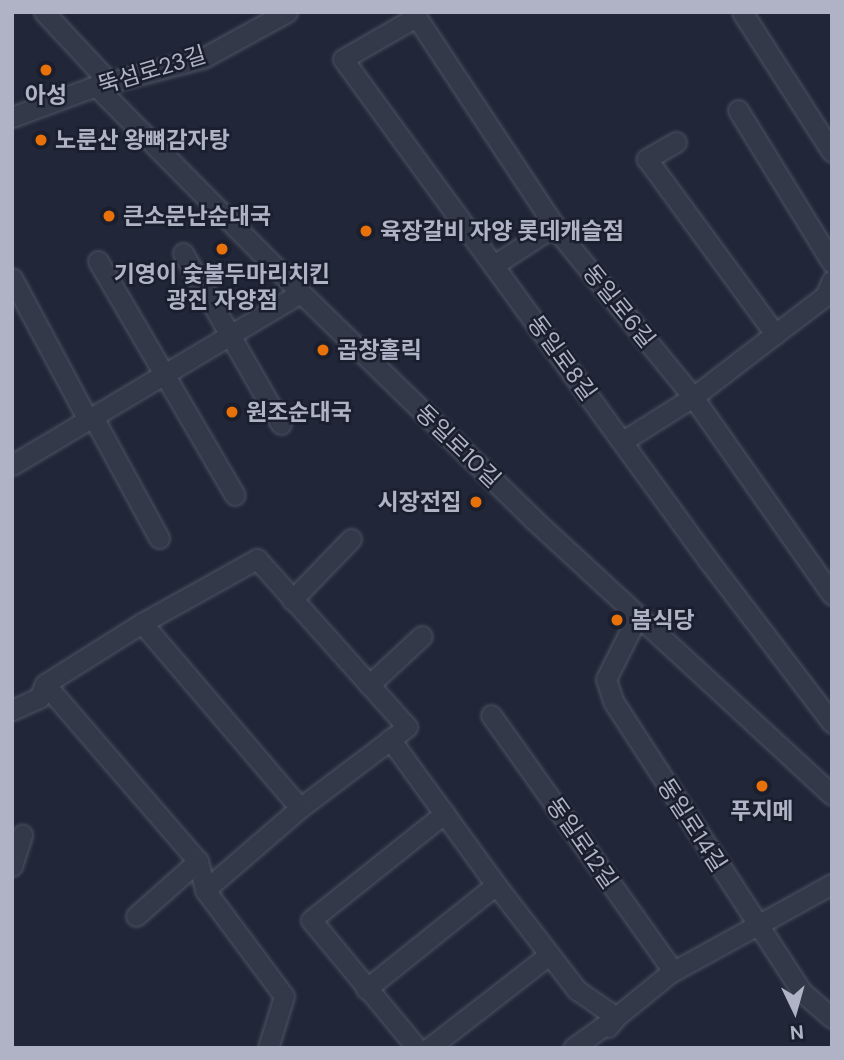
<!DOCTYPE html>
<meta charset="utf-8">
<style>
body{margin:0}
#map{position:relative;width:844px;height:1060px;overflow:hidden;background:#212638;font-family:"DM Sans","Noto Sans KR",sans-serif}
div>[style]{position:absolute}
.roads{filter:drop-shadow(0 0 2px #4f5363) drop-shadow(0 0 2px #4f5363)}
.street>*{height:19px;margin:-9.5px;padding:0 9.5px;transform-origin:9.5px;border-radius:9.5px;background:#343949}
.dots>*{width:19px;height:19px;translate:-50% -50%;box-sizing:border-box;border:4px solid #1a1e2d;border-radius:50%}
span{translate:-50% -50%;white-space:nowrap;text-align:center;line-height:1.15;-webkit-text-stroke:5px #1a1e2d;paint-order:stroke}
.street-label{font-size:23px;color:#afb3c5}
.poi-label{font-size:23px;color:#afb3c5;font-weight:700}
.left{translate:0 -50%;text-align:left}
.right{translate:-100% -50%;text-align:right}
.frame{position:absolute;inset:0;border:14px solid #afb3c5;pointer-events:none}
.north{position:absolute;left:760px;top:976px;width:70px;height:70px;-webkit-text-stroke:5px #1a1e2d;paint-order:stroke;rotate:175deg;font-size:19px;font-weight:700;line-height:28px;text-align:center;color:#afb3c5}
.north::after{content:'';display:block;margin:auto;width:24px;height:32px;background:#afb3c5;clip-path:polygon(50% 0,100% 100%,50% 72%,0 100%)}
</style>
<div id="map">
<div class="roads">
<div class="street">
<i style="left:44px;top:12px;width:97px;rotate:47.1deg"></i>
<i style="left:413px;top:12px;width:266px;rotate:56.5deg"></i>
<i style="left:560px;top:234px;width:210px;rotate:50.8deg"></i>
<i style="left:693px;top:397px;width:242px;rotate:54.9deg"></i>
<i style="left:742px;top:12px;width:166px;rotate:57.3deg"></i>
<i style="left:416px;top:17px;width:84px;rotate:150.1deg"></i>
<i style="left:343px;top:59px;width:620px;rotate:53.93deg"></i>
<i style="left:708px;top:560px;width:205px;rotate:52.7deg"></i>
<i style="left:96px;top:86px;width:291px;rotate:45.3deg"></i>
<i style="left:301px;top:293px;width:322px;rotate:44.2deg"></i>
<i style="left:532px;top:518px;width:408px;rotate:42.7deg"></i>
<i style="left:738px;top:110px;width:180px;rotate:58.4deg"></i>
<i style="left:12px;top:117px;width:90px;rotate:-20.3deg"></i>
<i style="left:96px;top:86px;width:111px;rotate:-14.7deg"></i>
<i style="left:203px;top:58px;width:96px;rotate:-28.7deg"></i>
<i style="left:676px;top:142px;width:34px;rotate:150deg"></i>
<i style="left:647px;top:159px;width:217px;rotate:53.8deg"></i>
<i style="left:183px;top:253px;width:197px;rotate:60.2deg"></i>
<i style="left:98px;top:261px;width:271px;rotate:59.7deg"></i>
<i style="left:494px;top:265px;width:72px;rotate:-33deg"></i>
<i style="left:12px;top:278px;width:161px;rotate:61.8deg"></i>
<i style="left:93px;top:417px;width:138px;rotate:61.4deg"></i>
<i style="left:623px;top:441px;width:83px;rotate:-32.2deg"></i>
<i style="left:693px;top:397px;width:103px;rotate:-37.5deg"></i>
<i style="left:775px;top:334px;width:63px;rotate:-37.2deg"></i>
<i style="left:825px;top:296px;width:17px;rotate:-66deg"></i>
<i style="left:12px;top:465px;width:336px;rotate:-30.8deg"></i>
<i style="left:292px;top:600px;width:85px;rotate:-46deg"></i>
<i style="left:637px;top:617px;width:69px;rotate:116.6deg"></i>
<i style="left:606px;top:679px;width:23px;rotate:72deg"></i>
<i style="left:613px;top:701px;width:346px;rotate:57deg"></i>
<i style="left:801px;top:991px;width:41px;rotate:41.1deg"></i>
<i style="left:142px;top:623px;width:243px;rotate:49.5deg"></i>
<i style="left:45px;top:684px;width:115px;rotate:-32.2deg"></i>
<i style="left:142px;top:623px;width:132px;rotate:-29.1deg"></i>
<i style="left:257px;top:559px;width:225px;rotate:48.2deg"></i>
<i style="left:407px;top:727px;width:134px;rotate:142.9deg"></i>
<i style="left:300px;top:808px;width:125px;rotate:139.2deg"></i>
<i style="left:369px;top:685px;width:72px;rotate:-42.8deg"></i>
<i style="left:12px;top:710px;width:30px;rotate:-24deg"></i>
<i style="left:39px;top:698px;width:15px;rotate:-67deg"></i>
<i style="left:45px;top:684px;width:234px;rotate:49.2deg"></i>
<i style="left:198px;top:861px;width:30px;rotate:76deg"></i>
<i style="left:205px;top:890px;width:132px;rotate:53.3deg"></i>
<i style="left:284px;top:996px;width:54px;rotate:107.1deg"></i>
<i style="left:491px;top:715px;width:314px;rotate:54.6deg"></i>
<i style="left:390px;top:739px;width:180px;rotate:54deg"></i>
<i style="left:496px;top:885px;width:133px;rotate:52.4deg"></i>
<i style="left:577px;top:990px;width:47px;rotate:34.7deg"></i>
<i style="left:616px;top:1017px;width:53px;rotate:144.2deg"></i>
<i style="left:12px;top:866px;width:33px;rotate:-72deg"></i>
<i style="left:136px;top:916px;width:83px;rotate:-41.6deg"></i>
<i style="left:366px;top:989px;width:166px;rotate:-38.7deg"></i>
<i style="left:608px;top:1027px;width:13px;rotate:-51deg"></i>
<i style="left:616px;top:1017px;width:70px;rotate:-39.2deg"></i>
<i style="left:670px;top:973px;width:185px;rotate:-28.8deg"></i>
<i style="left:417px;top:1048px;width:166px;rotate:-129.6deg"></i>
<i style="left:311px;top:920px;width:171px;rotate:-38.6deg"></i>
<i style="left:429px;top:1048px;width:152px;rotate:-37.8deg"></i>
</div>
</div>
<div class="dots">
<i style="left:46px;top:70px;background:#e8710a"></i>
<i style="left:41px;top:140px;background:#e8710a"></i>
<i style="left:109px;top:216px;background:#e8710a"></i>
<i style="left:366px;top:231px;background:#e8710a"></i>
<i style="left:222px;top:249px;background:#e8710a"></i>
<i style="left:323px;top:350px;background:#e8710a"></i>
<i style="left:232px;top:412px;background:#e8710a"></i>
<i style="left:476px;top:502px;background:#e8710a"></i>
<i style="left:617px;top:620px;background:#e8710a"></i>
<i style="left:762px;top:786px;background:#e8710a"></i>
</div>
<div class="street-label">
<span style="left:152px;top:70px;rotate:-17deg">뚝섬로23길</span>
<span style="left:619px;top:306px;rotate:51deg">동일로6길</span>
<span style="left:562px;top:358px;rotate:54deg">동일로8길</span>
<span style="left:458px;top:446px;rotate:44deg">동일로10길</span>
<span style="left:692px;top:825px;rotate:57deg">동일로14길</span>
<span style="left:582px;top:843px;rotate:55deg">동일로12길</span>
</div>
<div class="poi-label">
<span style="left:46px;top:95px">아성</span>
<span class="left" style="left:55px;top:140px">노룬산 왕뼈감자탕</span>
<span class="left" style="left:123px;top:216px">큰소문난순대국</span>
<span class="left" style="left:380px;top:231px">육장갈비 자양 롯데캐슬점</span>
<span style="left:222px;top:287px">기영이 숯불두마리치킨<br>광진 자양점</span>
<span class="left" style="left:337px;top:350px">곱창홀릭</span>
<span class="left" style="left:246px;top:412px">원조순대국</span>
<span class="right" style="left:462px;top:502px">시장전집</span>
<span class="left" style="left:631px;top:620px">봄식당</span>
<span style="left:762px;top:811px">푸지메</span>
</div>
<div class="frame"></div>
<div class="north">N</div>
</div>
